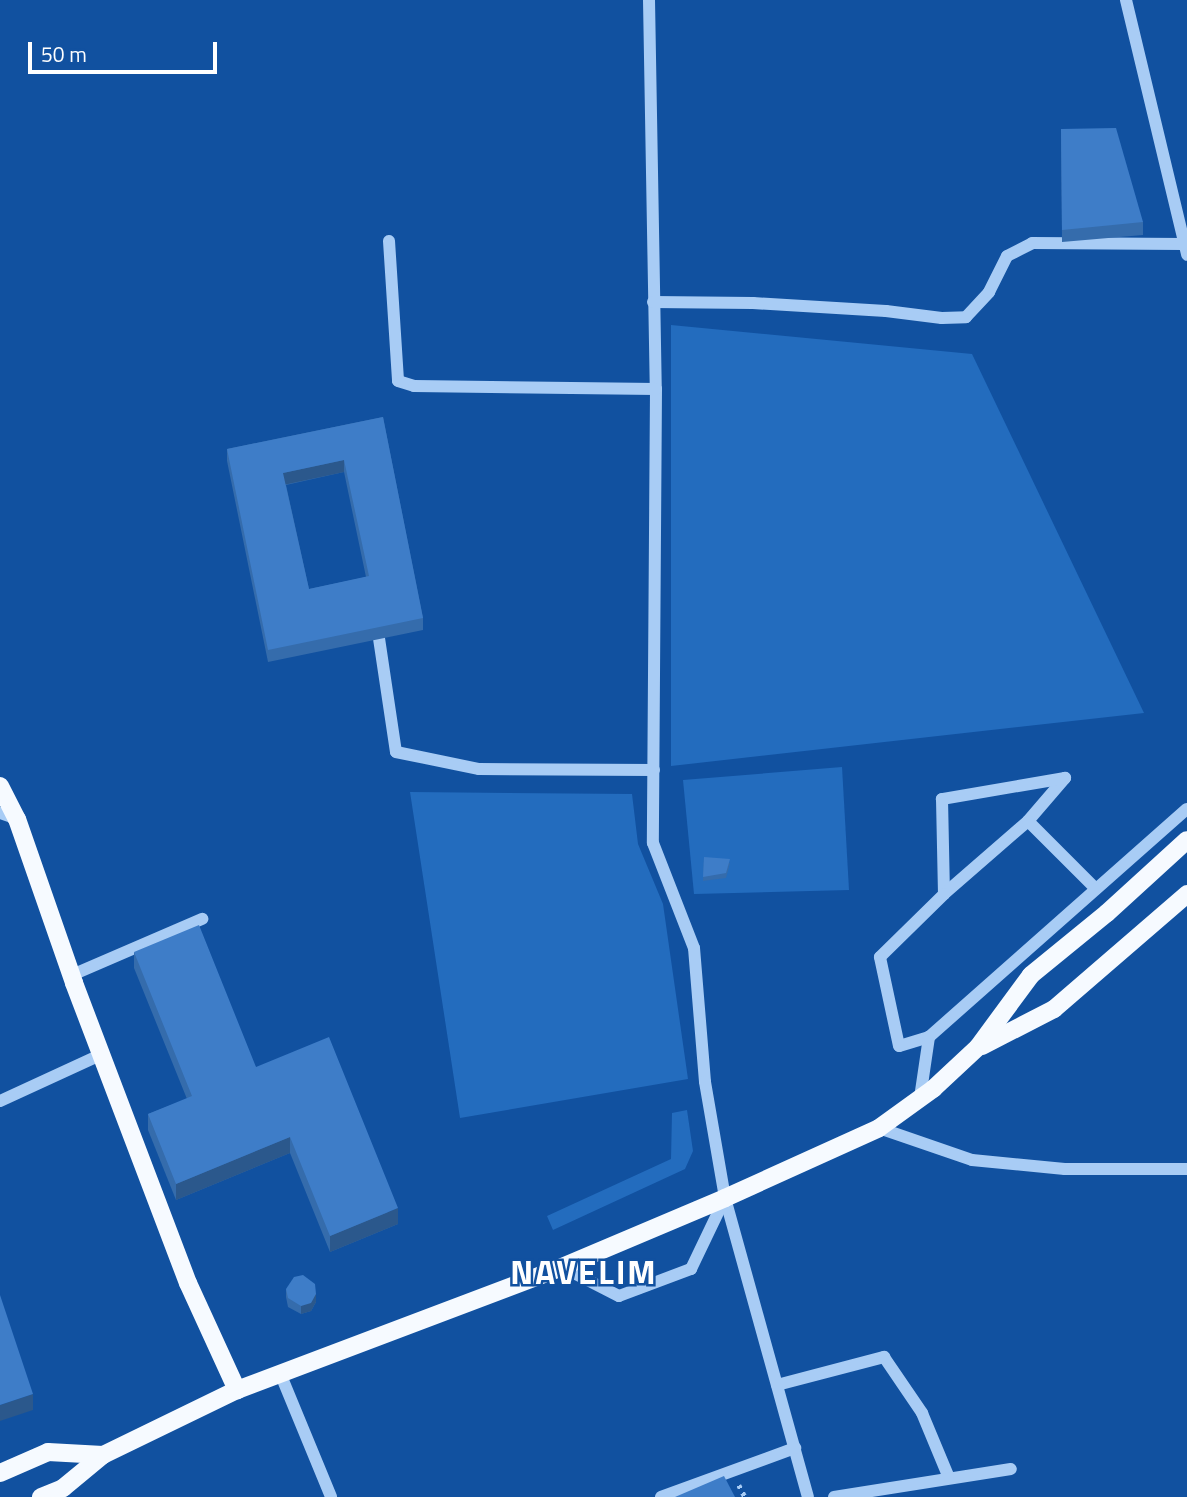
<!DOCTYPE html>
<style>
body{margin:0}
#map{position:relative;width:1187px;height:1497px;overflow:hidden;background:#1151a0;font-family:"Titillium Web",sans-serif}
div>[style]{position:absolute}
.green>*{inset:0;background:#236cbe}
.path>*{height:4.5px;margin-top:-2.25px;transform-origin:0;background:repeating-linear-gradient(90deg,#a8ccf5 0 3.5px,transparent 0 8.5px)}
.minor>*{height:12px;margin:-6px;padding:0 6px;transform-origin:6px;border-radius:6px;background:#a8ccf5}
.major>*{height:18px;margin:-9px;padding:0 9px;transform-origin:9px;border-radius:9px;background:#f6faff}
.wall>*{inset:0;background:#356cac}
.shaded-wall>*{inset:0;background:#2b588c}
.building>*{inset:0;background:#3e7dc8}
span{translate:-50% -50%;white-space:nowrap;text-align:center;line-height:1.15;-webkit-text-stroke:5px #1151a0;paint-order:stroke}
.district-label{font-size:33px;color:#fff;font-weight:700;letter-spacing:2px}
.scale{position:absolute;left:28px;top:42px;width:189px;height:32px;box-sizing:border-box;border:4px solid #fff;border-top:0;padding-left:9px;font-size:21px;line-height:24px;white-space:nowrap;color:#fff;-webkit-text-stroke:5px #1151a0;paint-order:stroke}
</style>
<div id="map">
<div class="green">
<i style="clip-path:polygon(671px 325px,972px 354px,1144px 713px,671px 766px)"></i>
<i style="clip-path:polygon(842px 767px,849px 890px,694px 894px,683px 780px)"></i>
<i style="clip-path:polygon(410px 792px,632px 794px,638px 844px,663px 904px,688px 1079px,460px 1118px)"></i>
<i style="clip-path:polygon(687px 1110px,693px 1151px,685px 1169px,553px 1230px,547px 1216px,671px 1159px,672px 1113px)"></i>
</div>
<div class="path">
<i style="left:739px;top:1485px;width:13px;rotate:63deg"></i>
</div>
<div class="minor">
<i style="left:649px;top:0;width:389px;rotate:89deg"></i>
<i style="left:656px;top:389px;width:454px;rotate:90.4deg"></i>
<i style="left:653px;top:843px;width:113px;rotate:68.7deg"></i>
<i style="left:694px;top:948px;width:134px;rotate:85.3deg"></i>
<i style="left:705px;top:1082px;width:118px;rotate:80.2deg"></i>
<i style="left:725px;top:1198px;width:310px;rotate:74.5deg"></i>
<i style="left:1126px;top:0;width:262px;rotate:76.5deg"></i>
<i style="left:389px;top:241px;width:140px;rotate:86.3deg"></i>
<i style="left:398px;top:381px;width:17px;rotate:17deg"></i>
<i style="left:414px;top:386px;width:242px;rotate:0.7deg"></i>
<i style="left:653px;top:302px;width:100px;rotate:0.6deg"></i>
<i style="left:753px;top:303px;width:133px;rotate:3.4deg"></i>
<i style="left:886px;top:311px;width:56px;rotate:7.1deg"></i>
<i style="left:942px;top:318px;width:24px;rotate:-2deg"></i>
<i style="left:966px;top:317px;width:34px;rotate:-47deg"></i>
<i style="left:989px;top:292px;width:40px;rotate:-63.4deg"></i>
<i style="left:1007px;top:256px;width:28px;rotate:-27deg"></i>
<i style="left:1032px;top:243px;width:152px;rotate:0.4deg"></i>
<i style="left:377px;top:625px;width:128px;rotate:81.5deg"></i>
<i style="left:396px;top:752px;width:85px;rotate:11.6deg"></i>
<i style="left:479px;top:769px;width:175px;rotate:0.3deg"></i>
<i style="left:0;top:813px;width:18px;rotate:19deg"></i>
<i style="left:1028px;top:821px;width:57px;rotate:-49.3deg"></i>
<i style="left:1065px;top:778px;width:125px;rotate:170.3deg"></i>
<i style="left:942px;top:799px;width:95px;rotate:88.8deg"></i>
<i style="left:944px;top:894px;width:111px;rotate:-41deg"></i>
<i style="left:1028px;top:821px;width:96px;rotate:45deg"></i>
<i style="left:72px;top:975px;width:142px;rotate:-23.3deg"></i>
<i style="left:929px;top:1037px;width:31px;rotate:163deg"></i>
<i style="left:899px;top:1046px;width:91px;rotate:-102.1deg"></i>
<i style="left:880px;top:957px;width:90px;rotate:-44.5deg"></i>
<i style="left:920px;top:1098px;width:62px;rotate:-81.6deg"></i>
<i style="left:929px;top:1037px;width:344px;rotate:-41.5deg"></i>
<i style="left:0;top:1101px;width:112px;rotate:-24.7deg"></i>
<i style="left:879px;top:1128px;width:98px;rotate:19deg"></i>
<i style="left:972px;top:1160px;width:93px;rotate:5.5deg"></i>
<i style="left:1065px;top:1169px;width:122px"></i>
<i style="left:562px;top:1267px;width:64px;rotate:27deg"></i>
<i style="left:619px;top:1296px;width:77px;rotate:-20.6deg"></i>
<i style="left:691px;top:1269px;width:79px;rotate:-64.4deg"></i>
<i style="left:280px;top:1373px;width:134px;rotate:67.6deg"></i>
<i style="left:777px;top:1385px;width:111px;rotate:-14.7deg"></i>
<i style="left:884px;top:1357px;width:68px;rotate:55.8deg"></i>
<i style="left:922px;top:1413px;width:70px;rotate:67.4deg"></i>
<i style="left:661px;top:1497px;width:143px;rotate:-20.1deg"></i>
<i style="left:834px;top:1497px;width:179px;rotate:-9deg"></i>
</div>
<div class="major">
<i style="left:0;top:786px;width:37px;rotate:63deg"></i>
<i style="left:17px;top:819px;width:174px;rotate:70.8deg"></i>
<i style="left:74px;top:983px;width:321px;rotate:69.2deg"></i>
<i style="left:188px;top:1283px;width:118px;rotate:65.4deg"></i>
<i style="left:982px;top:1046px;width:81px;rotate:-27.2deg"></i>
<i style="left:1054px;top:1009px;width:176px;rotate:-40.8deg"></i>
<i style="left:0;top:1473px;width:52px;rotate:-23.6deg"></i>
<i style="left:48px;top:1452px;width:55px;rotate:3.1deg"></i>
<i style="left:41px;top:1497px;width:24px;rotate:-22deg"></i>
<i style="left:63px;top:1488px;width:52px;rotate:-39.5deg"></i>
<i style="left:103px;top:1455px;width:149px;rotate:-25.9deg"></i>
<i style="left:237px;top:1390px;width:347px;rotate:-20.7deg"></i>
<i style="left:562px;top:1267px;width:177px;rotate:-22.9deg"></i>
<i style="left:725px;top:1198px;width:169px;rotate:-24.4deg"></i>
<i style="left:879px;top:1128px;width:67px;rotate:-35.8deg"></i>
<i style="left:933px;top:1089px;width:62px;rotate:-43deg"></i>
<i style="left:978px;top:1047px;width:89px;rotate:-53.6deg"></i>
<i style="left:1031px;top:975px;width:98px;rotate:-39.2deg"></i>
<i style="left:1107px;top:913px;width:108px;rotate:-42.4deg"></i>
</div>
<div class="wall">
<i style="clip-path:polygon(1061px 129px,1143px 222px,1143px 235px,1062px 242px)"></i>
<i style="clip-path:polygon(evenodd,383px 417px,423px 618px,423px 630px,268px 662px,227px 461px,227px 449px,383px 417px,344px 472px,366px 577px,309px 589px,286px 485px,344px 472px)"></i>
<i style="clip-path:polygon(704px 857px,730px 863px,726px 878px,703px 881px)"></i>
<i style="clip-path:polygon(134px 952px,256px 1067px,398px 1224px,330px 1252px,290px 1153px,176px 1200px,148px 1130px,148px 1114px,187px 1099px,134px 968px)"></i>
<i style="clip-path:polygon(286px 1289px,316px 1302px,311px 1311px,301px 1314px,288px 1307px,286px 1297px)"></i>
</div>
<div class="shaded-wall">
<i style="clip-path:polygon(344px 460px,344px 472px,283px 485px,283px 473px)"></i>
<i style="clip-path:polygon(290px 1137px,290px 1153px,176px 1200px,176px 1184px)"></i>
<i style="clip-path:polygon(398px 1208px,398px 1224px,330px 1252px,330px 1236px)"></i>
<i style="clip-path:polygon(316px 1294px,316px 1302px,311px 1311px,301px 1314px,301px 1306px)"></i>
<i style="clip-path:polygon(33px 1394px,33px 1410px,0 1421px,0 1405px)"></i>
</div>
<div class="building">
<i style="clip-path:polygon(1116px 128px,1143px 222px,1062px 230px,1061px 129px)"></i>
<i style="clip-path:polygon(evenodd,383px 417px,423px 618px,268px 650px,227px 449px,383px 417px,344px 460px,369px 576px,309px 589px,283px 473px,344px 460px)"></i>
<i style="clip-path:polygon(704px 857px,730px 859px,726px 873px,703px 877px)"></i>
<i style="clip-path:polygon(199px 925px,256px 1067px,329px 1037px,398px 1208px,330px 1236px,290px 1137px,176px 1184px,148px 1114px,192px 1096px,134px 952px)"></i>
<i style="clip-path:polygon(303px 1275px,315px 1284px,316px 1294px,311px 1303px,301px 1306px,288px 1298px,286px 1289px,294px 1277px)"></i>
<i style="clip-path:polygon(0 1295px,33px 1394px,0 1405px)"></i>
<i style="clip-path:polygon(724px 1476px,735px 1497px,675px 1497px)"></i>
</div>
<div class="district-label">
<span style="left:584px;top:1273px">NAVELIM</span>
</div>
<div class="scale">50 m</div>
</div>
